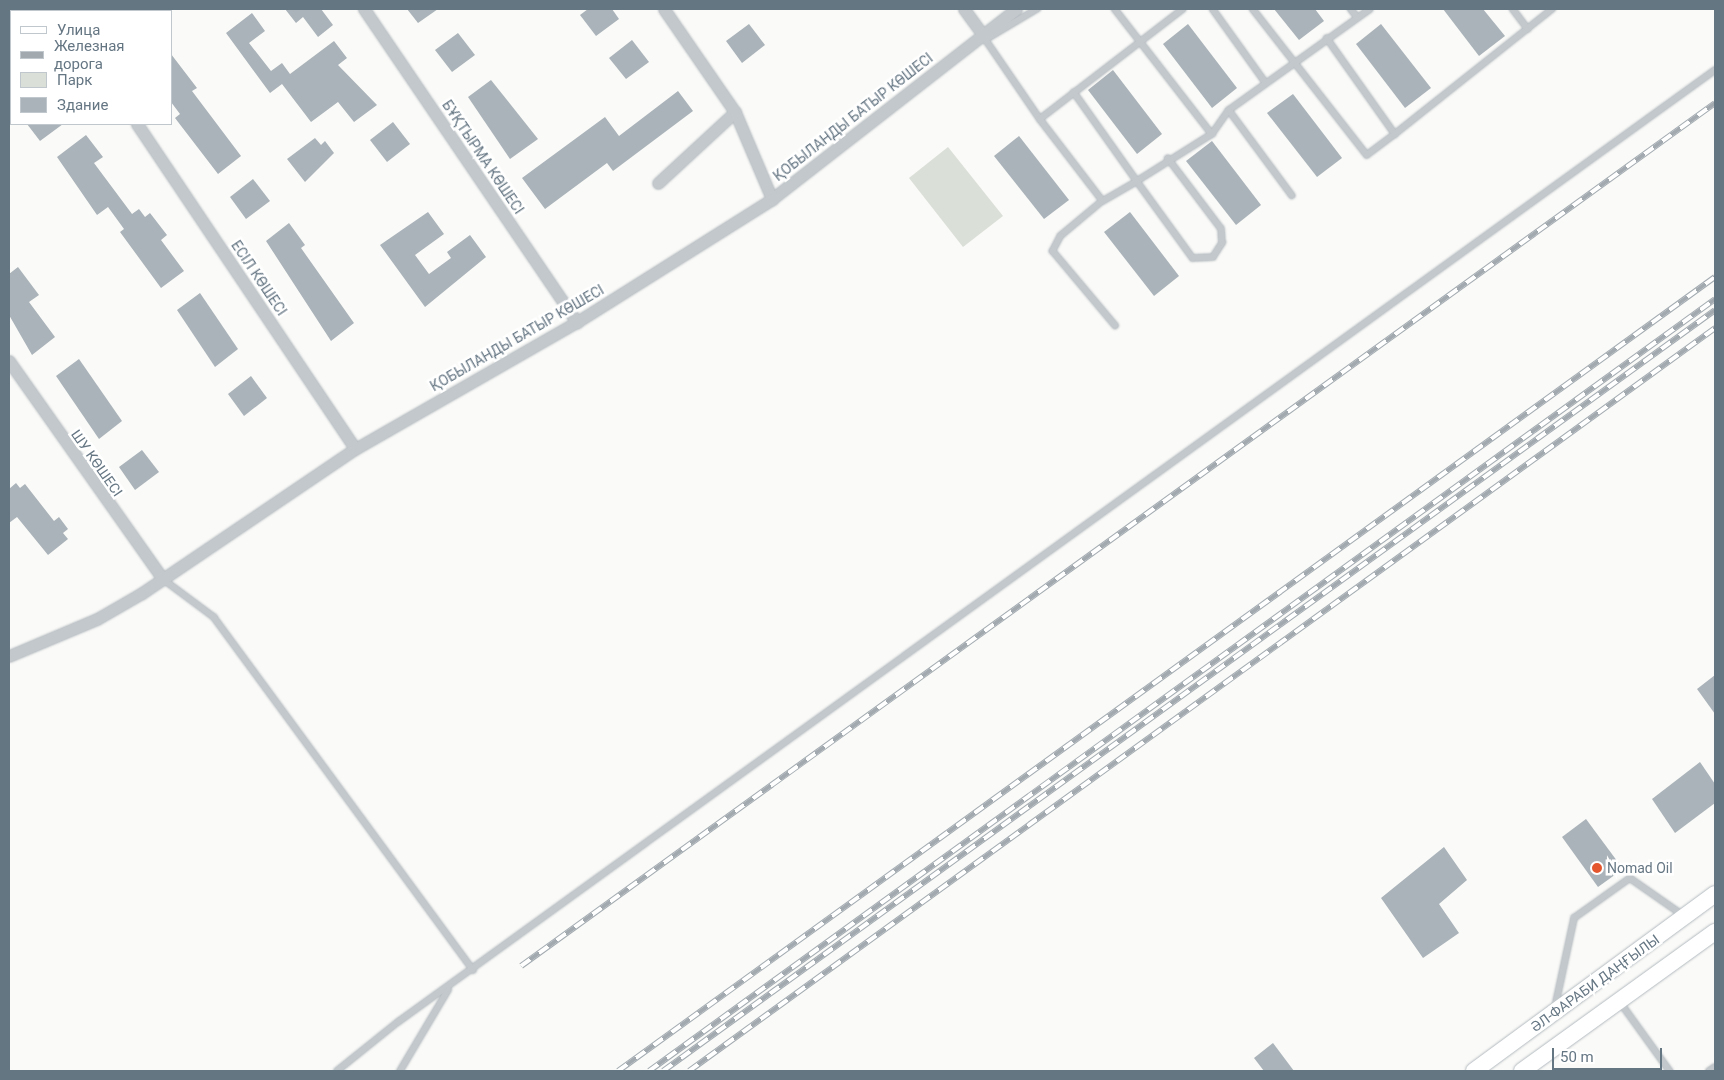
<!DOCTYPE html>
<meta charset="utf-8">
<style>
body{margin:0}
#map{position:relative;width:1724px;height:1080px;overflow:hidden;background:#fafaf8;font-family:Roboto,sans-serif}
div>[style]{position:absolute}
.green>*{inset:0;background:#dadfd7}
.building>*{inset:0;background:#aab3b9}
.roads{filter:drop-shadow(0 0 1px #b3babf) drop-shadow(0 0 1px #b3babf)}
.service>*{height:5.5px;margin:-2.75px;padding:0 2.75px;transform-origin:2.75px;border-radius:2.75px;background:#c3c8cc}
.minor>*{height:11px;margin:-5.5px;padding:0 5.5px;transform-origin:5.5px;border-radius:5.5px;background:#c3c8cc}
.secondary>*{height:16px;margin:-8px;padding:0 8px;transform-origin:8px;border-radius:8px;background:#fff}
.rail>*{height:5.5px;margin-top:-2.75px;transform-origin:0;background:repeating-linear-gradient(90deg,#fff 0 11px,#a2aab0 0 22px);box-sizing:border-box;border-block:1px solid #a2aab0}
.dots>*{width:14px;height:14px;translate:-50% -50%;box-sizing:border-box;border:2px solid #fff;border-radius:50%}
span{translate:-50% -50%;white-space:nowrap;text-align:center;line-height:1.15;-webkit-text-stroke:5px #fff;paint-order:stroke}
.street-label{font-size:14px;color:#657683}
.poi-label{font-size:14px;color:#657683}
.left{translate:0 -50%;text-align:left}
.frame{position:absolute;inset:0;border:10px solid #657683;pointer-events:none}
.legend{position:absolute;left:10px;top:10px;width:162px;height:115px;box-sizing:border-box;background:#fff;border:1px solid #c1c8cd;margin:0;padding:6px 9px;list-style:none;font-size:15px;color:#657683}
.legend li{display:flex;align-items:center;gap:10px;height:25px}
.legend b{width:25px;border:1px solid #c1c8cd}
.scale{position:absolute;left:1552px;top:1048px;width:110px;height:22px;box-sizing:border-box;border:2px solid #657683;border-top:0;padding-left:6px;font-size:15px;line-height:18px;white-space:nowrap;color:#657683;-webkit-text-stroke:4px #fff;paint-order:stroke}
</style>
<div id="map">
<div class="green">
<i style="clip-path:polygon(948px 147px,1003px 216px,963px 247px,909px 178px)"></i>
</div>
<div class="building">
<i style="clip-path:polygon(285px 9px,321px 9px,333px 25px,318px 37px,303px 17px,296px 23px)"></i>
<i style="clip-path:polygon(407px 9px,438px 9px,418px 23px)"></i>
<i style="clip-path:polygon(588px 9px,612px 9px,619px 19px,596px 36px,580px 15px)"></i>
<i style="clip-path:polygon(1274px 9px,1315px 9px,1324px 21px,1299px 40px)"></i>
<i style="clip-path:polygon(1443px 9px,1483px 9px,1505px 36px,1479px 56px)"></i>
<i style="clip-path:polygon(252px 13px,265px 31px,249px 43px,271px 71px,282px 63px,290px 74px,334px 41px,347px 58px,338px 65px,377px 105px,354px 122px,338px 102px,311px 122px,282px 84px,270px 93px,226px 33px)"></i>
<i style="clip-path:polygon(749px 24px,765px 45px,742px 63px,726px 41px)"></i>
<i style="clip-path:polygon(1188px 24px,1237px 88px,1212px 108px,1163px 44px)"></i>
<i style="clip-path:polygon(1381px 24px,1431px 88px,1405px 108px,1356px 44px)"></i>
<i style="clip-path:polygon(458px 33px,475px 55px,452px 72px,435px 50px)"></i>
<i style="clip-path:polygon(632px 40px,649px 62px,626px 79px,609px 58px)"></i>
<i style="clip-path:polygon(171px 54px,197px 88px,192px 91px,241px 156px,218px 174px,175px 118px,180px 114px,171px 102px)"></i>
<i style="clip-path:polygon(1113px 70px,1162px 134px,1137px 154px,1088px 90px)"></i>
<i style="clip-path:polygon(491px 80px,538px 139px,510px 159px,468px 97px)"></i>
<i style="clip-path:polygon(678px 91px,693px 111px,613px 171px,607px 163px,545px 209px,522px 178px,605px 117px,619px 136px)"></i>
<i style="clip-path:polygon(1293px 94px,1342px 158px,1317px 177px,1267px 113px)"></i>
<i style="clip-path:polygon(393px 122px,410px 144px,387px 162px,370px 140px)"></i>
<i style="clip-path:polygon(27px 124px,63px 124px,40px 141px)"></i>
<i style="clip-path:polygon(86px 135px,103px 157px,94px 163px,132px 214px,139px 209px,145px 217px,150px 213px,167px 235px,161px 240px,184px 271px,161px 288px,120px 232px,124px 229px,108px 207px,97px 215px,57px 157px)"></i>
<i style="clip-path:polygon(1019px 136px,1069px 200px,1044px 219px,994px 156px)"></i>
<i style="clip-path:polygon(315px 138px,321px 145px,325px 141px,334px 153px,305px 182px,287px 159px)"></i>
<i style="clip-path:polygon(1212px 141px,1261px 205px,1236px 225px,1186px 161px)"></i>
<i style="clip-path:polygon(253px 179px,270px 201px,246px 219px,230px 197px)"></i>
<i style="clip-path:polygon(428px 212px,444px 234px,415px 255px,429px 274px,451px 258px,447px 252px,470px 235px,486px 257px,425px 307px,380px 245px)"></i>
<i style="clip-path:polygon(1130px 212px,1179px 276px,1154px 296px,1104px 232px)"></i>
<i style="clip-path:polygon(289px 223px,305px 245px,301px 248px,354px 323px,331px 341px,266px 241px)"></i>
<i style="clip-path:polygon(18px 267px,39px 295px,29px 302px,55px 337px,32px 355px,9px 315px,9px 274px)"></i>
<i style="clip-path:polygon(200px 293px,238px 349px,215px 367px,177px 310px)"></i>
<i style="clip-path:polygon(79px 359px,122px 421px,99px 439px,56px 376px)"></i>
<i style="clip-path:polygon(251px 376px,267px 398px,244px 416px,228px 394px)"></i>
<i style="clip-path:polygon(142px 450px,159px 472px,135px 490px,119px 467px)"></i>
<i style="clip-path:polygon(16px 483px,20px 488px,25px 484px,54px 521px,59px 517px,68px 529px,63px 533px,68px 539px,48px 555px,17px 517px,9px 523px,9px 489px)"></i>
<i style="clip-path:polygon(1715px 675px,1715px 714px,1697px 689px)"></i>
<i style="clip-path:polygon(1700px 762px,1715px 784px,1715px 803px,1675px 833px,1652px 799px)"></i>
<i style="clip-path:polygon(1586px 819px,1623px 869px,1598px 887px,1562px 837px)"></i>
<i style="clip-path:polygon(1444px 847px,1467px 880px,1439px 904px,1459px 933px,1423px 958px,1381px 898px)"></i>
<i style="clip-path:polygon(1273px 1043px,1294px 1071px,1264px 1071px,1254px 1058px)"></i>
</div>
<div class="roads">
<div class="service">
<i style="left:1038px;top:9px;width:61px;rotate:149.2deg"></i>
<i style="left:986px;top:40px;width:96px;rotate:55.6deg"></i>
<i style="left:1040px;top:119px;width:103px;rotate:52.5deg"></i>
<i style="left:1103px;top:201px;width:39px;rotate:-30deg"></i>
<i style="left:1137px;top:181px;width:95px;rotate:54deg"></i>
<i style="left:1193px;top:258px;width:20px;rotate:-3deg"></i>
<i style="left:1213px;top:257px;width:17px;rotate:-57deg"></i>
<i style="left:1222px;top:243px;width:14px;rotate:-94deg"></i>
<i style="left:1221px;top:229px;width:88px;rotate:-127.1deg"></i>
<i style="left:1115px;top:9px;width:158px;rotate:52.2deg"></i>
<i style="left:1213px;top:9px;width:91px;rotate:54.4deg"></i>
<i style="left:1253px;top:9px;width:185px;rotate:52deg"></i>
<i style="left:1367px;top:155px;width:35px;rotate:-37deg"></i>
<i style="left:1351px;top:9px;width:11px;rotate:52deg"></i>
<i style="left:1513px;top:9px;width:25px;rotate:53deg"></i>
<i style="left:1327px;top:38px;width:118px;rotate:54.7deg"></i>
<i style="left:1395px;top:134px;width:201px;rotate:-38.5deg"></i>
<i style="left:1074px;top:92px;width:109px;rotate:54.7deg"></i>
<i style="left:1137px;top:181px;width:89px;rotate:-32.1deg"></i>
<i style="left:1212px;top:134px;width:29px;rotate:-55deg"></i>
<i style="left:1229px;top:110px;width:173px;rotate:-35.6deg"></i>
<i style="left:1229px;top:110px;width:106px;rotate:53.5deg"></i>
<i style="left:1040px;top:119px;width:180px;rotate:-37.6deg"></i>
<i style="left:1103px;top:201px;width:55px;rotate:140.2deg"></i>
<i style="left:1061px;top:236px;width:17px;rotate:118deg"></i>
<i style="left:1053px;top:251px;width:97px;rotate:50deg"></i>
<i style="left:163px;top:579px;width:64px;rotate:36.7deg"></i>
<i style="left:214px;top:617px;width:438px;rotate:53.7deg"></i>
<i style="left:1621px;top:1003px;width:84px;rotate:54.2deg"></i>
<i style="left:1555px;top:1007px;width:91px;rotate:-77.9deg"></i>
<i style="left:1574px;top:918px;width:69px;rotate:-35.5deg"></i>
<i style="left:1630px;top:878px;width:65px;rotate:34.9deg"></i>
<i style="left:337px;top:1071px;width:78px;rotate:-38.8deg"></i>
<i style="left:398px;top:1022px;width:1625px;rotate:-35.86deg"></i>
<i style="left:400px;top:1071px;width:94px;rotate:-59.3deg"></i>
<i style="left:1709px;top:1071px;width:7px;rotate:-34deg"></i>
</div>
<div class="minor">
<i style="left:364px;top:9px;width:379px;rotate:55.8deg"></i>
<i style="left:964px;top:9px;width:32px;rotate:54deg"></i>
<i style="left:53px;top:11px;width:4px;rotate:-34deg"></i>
<i style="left:9px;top:42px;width:3px;rotate:-45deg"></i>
<i style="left:735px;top:112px;width:95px;rotate:67deg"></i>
<i style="left:137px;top:124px;width:391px;rotate:56.1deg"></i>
<i style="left:658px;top:183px;width:105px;rotate:-42.7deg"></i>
<i style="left:735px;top:112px;width:125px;rotate:-124.6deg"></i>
<i style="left:9px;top:361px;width:267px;rotate:54.8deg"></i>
<i style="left:9px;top:656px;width:95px;rotate:-22.8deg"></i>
<i style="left:97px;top:619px;width:52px;rotate:-30deg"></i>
<i style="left:142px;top:593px;width:257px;rotate:-34.1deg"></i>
<i style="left:355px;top:449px;width:256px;rotate:-29.8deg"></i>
<i style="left:577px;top:322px;width:231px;rotate:-32.2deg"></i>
<i style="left:772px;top:199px;width:309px;rotate:-37.9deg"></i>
</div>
<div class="secondary">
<i style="left:1474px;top:1071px;width:299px;rotate:-36.3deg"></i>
<i style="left:1522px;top:1071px;width:238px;rotate:-35.8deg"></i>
</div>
</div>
<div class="rail">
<i style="left:521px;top:966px;width:1473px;rotate:-35.86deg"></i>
<i style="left:618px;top:1071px;width:1354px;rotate:-35.9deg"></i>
<i style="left:649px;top:1071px;width:1316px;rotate:-35.91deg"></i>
<i style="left:663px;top:1071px;width:1298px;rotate:-35.88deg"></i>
<i style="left:689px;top:1071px;width:1267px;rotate:-35.91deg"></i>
</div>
<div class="dots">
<i style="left:1597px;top:868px;background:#e4572e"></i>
</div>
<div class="street-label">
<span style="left:853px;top:117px;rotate:-38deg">ҚОБЫЛАНДЫ БАТЫР КӨШЕСІ</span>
<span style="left:483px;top:157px;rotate:56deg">БҰҚТЫРМА КӨШЕСІ</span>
<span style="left:259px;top:278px;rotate:56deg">ЕСІЛ КӨШЕСІ</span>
<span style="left:517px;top:338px;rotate:-30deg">ҚОБЫЛАНДЫ БАТЫР КӨШЕСІ</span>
<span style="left:97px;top:463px;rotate:55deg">ШУ КӨШЕСІ</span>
<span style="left:1595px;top:983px;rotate:-36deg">ӘЛ-ФАРАБИ ДАҢҒЫЛЫ</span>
</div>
<div class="poi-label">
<span class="left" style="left:1607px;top:868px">Nomad Oil</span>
</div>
<div class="frame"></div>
<ul class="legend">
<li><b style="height:6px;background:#fff"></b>Улица</li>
<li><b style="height:6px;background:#a2aab0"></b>Железная дорога</li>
<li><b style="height:14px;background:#dadfd7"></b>Парк</li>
<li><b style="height:14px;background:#aab3b9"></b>Здание</li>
</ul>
<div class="scale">50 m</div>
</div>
